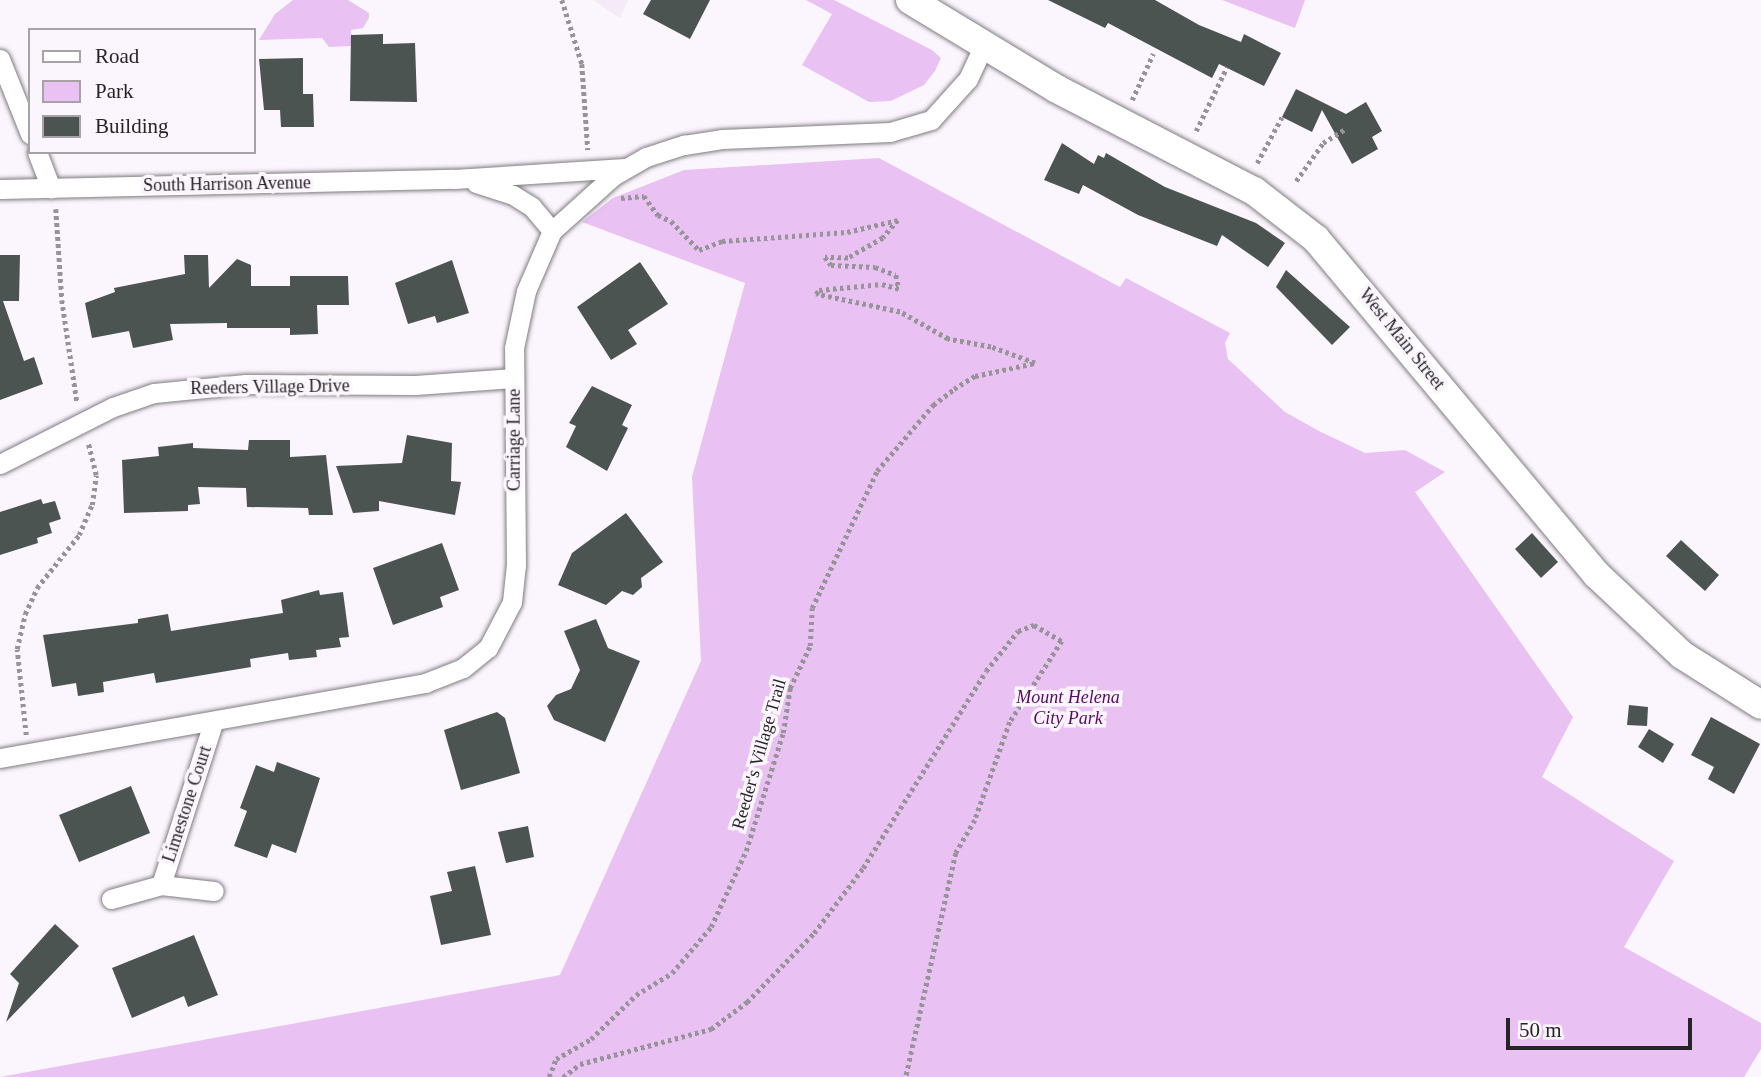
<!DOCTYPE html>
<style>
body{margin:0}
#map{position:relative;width:1761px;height:1077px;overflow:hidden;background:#fbf6fd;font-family:Georgia,serif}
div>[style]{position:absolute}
.built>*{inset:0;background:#f5eaf7}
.green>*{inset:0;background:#e9c1f2}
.building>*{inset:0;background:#4c5452}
.path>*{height:4.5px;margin-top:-2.25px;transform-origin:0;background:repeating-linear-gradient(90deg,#979499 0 3.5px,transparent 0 7px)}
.roads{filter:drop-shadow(0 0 2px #817c82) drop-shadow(0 0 2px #817c82)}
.street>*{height:19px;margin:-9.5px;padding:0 9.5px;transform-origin:9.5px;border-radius:9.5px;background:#fff}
.secondary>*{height:28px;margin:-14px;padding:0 14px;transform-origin:14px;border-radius:14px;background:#fff}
span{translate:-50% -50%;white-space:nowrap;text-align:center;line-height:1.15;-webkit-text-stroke:7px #fbf6fd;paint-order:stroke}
.street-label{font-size:18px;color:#262426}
.park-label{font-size:18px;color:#5a086a;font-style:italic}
.legend{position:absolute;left:28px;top:28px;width:228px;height:126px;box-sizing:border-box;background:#fbf6fd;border:2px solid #a6a2a7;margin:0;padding:9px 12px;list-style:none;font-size:21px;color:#262426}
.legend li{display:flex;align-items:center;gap:14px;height:35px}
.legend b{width:35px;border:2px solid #a6a2a7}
.scale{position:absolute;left:1506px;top:1018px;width:186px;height:32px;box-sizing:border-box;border:4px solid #262426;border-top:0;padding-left:9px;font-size:21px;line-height:24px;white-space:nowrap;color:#262426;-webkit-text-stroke:5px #fbf6fd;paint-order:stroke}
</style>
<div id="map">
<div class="built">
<i style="clip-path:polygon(593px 0,628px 0,620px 18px)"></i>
</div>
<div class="green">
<i style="clip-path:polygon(293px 0,348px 0,369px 13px,369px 18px,363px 28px,351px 30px,352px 46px,329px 47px,322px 38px,259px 40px,275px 14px)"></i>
<i style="clip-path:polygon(806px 0,834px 0,932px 50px,941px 58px,935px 71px,924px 85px,891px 101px,869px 102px,802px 65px,832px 14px)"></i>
<i style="clip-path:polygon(1222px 0,1305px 0,1295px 28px)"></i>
<i style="clip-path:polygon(879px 158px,1120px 287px,1126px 278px,1230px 333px,1225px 343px,1228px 359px,1285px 412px,1319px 431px,1365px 453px,1405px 450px,1445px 472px,1415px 492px,1573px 717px,1542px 777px,1674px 861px,1624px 947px,1761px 1023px,1761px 1049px,1744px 1077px,0 1077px,560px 975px,701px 661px,692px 477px,745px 283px,582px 222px,613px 198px,684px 170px)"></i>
</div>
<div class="building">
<i style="clip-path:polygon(651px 0,710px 0,690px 39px,643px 14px)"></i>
<i style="clip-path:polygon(1048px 0,1155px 0,1199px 25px,1241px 42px,1244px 34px,1281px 53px,1264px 86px,1219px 64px,1212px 78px,1108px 23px,1105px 28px)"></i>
<i style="clip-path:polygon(383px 34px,383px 44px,415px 43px,417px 102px,350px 101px,351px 35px)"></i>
<i style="clip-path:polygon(303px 58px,303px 94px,313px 94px,314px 127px,281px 127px,280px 110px,264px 110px,259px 59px)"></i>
<i style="clip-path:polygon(1296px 89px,1346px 114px,1366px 102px,1382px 131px,1372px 137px,1378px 149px,1352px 164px,1322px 110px,1312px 132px,1282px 117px)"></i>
<i style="clip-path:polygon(1062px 143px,1094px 164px,1098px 155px,1104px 158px,1106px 153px,1165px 187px,1256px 223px,1285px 243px,1268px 267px,1222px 235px,1217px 246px,1138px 215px,1083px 185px,1079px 194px,1044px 180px)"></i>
<i style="clip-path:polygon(0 255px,20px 255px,19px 301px,3px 301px,24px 361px,34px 357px,43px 384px,0 400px)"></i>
<i style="clip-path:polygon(184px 255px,208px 255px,209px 288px,237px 259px,251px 265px,251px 286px,290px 286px,290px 276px,348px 276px,349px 305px,317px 305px,318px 334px,290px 335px,290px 328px,227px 328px,227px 323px,170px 324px,173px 340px,133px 348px,129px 331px,92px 338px,85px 303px,115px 292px,114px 288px,185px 274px)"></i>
<i style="clip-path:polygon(452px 260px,469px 313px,437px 323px,435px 316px,408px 324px,395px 283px)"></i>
<i style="clip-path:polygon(640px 262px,668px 304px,628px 330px,637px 344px,611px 360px,577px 307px)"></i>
<i style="clip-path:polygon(1286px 270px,1350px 327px,1332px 345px,1276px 287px)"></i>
<i style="clip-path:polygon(592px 386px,632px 405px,622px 425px,628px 428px,607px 471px,566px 447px,576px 426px,569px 423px)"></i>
<i style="clip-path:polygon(407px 435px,452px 443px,451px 481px,461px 482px,455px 515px,379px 501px,379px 511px,353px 513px,336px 466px,402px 463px)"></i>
<i style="clip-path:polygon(249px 440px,290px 440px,290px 457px,326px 455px,333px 515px,309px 515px,308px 508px,247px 507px,246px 488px,198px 487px,200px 504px,188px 505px,188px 511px,124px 513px,122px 460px,159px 456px,158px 447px,193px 443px,193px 448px,248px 450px)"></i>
<i style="clip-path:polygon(41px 499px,43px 504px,55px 501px,61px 519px,49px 523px,52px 533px,37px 538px,38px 543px,0 555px,0 512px)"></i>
<i style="clip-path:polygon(626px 513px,663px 562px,641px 578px,642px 587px,633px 595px,622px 591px,606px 605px,558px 585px,572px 553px)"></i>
<i style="clip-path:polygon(1532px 533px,1558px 562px,1541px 578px,1515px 549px)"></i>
<i style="clip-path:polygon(1681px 540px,1719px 575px,1705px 591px,1666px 556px)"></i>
<i style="clip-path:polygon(442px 543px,459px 590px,440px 597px,443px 607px,393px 625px,373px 568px)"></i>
<i style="clip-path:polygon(319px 590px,320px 595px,343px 592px,349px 637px,339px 638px,341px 647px,316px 650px,317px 657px,289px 660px,288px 653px,250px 659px,251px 667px,156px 683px,154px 673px,103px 682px,104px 692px,78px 696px,76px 683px,52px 687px,43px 635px,138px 623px,138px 619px,168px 614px,171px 631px,283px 613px,281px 600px)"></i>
<i style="clip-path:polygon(596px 619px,608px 648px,640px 661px,605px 742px,554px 720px,547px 706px,556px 695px,571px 689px,580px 670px,564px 631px)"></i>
<i style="clip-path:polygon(1629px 705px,1648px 707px,1647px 726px,1627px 725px)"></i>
<i style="clip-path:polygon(497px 712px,505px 718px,520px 773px,461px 790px,444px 730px)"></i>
<i style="clip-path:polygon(1711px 717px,1760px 744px,1734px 794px,1708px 779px,1714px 767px,1691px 755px)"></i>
<i style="clip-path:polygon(1649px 729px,1674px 744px,1663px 763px,1638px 747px)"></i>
<i style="clip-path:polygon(277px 762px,320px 778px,296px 853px,272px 844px,267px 858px,234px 846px,247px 811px,240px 808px,256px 765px,274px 772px)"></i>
<i style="clip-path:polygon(131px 786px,150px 833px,79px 862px,59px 815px)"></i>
<i style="clip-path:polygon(528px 826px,534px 857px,506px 863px,498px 832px)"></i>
<i style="clip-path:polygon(475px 866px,491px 935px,441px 945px,430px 896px,452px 891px,447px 872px)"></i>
<i style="clip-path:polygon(55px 924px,79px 946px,6px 1022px,19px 983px,10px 974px)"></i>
<i style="clip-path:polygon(194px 935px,218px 995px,188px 1007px,184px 996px,132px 1018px,112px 968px)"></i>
</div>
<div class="path">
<i style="left:562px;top:0;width:67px;rotate:72.6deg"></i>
<i style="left:582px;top:64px;width:86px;rotate:86deg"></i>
<i style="left:1132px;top:100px;width:51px;rotate:-65.5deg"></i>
<i style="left:1196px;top:131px;width:71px;rotate:-64.2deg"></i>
<i style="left:1257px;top:163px;width:52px;rotate:-61.5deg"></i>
<i style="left:1296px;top:181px;width:47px;rotate:-54.6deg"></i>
<i style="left:1323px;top:143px;width:26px;rotate:-32deg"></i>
<i style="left:621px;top:198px;width:23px;rotate:-5deg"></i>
<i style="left:644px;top:196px;width:24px;rotate:54deg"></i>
<i style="left:658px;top:215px;width:14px;rotate:25deg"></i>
<i style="left:671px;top:221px;width:40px;rotate:46deg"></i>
<i style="left:699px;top:250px;width:25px;rotate:-21deg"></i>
<i style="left:722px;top:241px;width:125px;rotate:-4.1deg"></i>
<i style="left:847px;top:232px;width:52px;rotate:-13.2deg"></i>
<i style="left:898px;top:220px;width:23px;rotate:130deg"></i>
<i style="left:883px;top:238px;width:40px;rotate:150.3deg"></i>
<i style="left:848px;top:258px;width:23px;rotate:-178deg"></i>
<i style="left:825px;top:257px;width:10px;rotate:53deg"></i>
<i style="left:831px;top:265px;width:44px;rotate:2.6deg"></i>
<i style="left:875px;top:267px;width:22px;rotate:21deg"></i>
<i style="left:896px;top:275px;width:14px;rotate:78deg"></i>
<i style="left:56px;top:209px;width:91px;rotate:86.2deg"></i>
<i style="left:62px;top:300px;width:102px;rotate:81.6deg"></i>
<i style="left:26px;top:735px;width:86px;rotate:-96deg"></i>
<i style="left:17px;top:649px;width:36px;rotate:-77deg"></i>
<i style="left:25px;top:614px;width:29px;rotate:-65deg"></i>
<i style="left:37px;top:588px;width:68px;rotate:-51.6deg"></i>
<i style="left:79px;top:535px;width:33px;rotate:-67deg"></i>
<i style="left:92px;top:505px;width:30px;rotate:-82deg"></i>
<i style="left:96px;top:475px;width:32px;rotate:-104deg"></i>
<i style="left:549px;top:1077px;width:19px;rotate:-69deg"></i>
<i style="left:556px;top:1059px;width:40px;rotate:-29.7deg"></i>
<i style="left:591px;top:1039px;width:63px;rotate:-44.4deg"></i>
<i style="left:636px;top:995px;width:42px;rotate:-31.4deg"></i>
<i style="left:672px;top:973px;width:60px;rotate:-49.7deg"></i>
<i style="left:711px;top:927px;width:84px;rotate:-65.3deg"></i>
<i style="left:746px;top:851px;width:124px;rotate:-72.6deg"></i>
<i style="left:783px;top:733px;width:46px;rotate:-81.2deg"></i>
<i style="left:790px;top:688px;width:47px;rotate:-64.5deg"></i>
<i style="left:810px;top:646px;width:38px;rotate:-87deg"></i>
<i style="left:812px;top:608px;width:152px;rotate:-64.6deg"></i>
<i style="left:877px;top:471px;width:87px;rotate:-49.7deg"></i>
<i style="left:933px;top:405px;width:26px;rotate:-37deg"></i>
<i style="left:954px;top:389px;width:25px;rotate:-32deg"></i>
<i style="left:975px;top:376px;width:61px;rotate:-12.2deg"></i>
<i style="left:1035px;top:363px;width:47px;rotate:-160deg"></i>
<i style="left:991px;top:347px;width:44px;rotate:-169.5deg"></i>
<i style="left:948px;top:339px;width:55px;rotate:-150.6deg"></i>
<i style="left:900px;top:312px;width:86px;rotate:-167.9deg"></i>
<i style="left:816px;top:294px;width:5px;rotate:-53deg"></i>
<i style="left:819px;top:290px;width:63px;rotate:-5.4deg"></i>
<i style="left:882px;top:284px;width:18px;rotate:16deg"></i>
<i style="left:563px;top:1077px;width:21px;rotate:-37deg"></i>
<i style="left:580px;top:1064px;width:136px;rotate:-15deg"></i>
<i style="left:711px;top:1029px;width:45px;rotate:-36.9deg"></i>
<i style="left:747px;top:1002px;width:96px;rotate:-45.8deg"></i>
<i style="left:814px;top:933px;width:81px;rotate:-53deg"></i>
<i style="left:863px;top:868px;width:232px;rotate:-58deg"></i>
<i style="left:986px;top:671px;width:51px;rotate:-51.3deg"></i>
<i style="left:1018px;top:631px;width:17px;rotate:-21deg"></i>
<i style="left:1034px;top:625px;width:32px;rotate:30deg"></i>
<i style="left:1062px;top:641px;width:96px;rotate:122.7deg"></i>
<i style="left:1010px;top:722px;width:104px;rotate:109.7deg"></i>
<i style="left:975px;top:820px;width:38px;rotate:120deg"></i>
<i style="left:956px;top:853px;width:230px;rotate:102.6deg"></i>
</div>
<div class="roads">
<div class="street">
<i style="left:0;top:59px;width:81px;rotate:68.2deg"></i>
<i style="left:37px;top:152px;width:39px;rotate:69deg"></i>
<i style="left:476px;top:183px;width:39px;rotate:18deg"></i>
<i style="left:513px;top:195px;width:22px;rotate:32deg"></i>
<i style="left:532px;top:207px;width:31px;rotate:50deg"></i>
<i style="left:0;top:189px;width:454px;rotate:-1.3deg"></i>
<i style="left:454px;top:179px;width:171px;rotate:-3.7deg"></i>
<i style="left:0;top:464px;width:127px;rotate:-26.8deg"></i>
<i style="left:113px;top:407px;width:43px;rotate:-18.9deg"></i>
<i style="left:154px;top:393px;width:92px;rotate:-5.6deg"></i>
<i style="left:246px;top:384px;width:169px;rotate:0.3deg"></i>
<i style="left:415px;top:385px;width:99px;rotate:-4deg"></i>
<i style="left:0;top:758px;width:432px;rotate:-10deg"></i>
<i style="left:425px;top:683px;width:41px;rotate:-21.5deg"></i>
<i style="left:463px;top:668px;width:32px;rotate:-39deg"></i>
<i style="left:488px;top:648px;width:52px;rotate:-62.4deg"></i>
<i style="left:512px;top:602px;width:36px;rotate:-84deg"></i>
<i style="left:516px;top:566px;width:218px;rotate:-90.5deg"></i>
<i style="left:514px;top:348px;width:58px;rotate:-78.1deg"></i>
<i style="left:526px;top:291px;width:65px;rotate:-66.6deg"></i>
<i style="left:552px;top:231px;width:82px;rotate:-42deg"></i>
<i style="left:613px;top:176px;width:38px;rotate:-30deg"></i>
<i style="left:646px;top:157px;width:40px;rotate:-18deg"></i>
<i style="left:684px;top:145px;width:38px;rotate:-9deg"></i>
<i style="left:722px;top:139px;width:168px;rotate:-2.4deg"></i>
<i style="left:890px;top:132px;width:43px;rotate:-16.3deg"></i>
<i style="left:931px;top:120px;width:55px;rotate:-47.9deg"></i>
<i style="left:968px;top:79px;width:38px;rotate:-65deg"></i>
<i style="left:161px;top:885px;width:53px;rotate:6.5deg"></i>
<i style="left:111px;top:899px;width:52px;rotate:-15.6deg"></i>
<i style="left:161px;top:885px;width:170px;rotate:-72.2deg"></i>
</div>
<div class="secondary">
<i style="left:910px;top:0;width:172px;rotate:31.2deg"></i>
<i style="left:1057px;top:89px;width:222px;rotate:27.4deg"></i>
<i style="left:1254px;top:191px;width:78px;rotate:37.7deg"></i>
<i style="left:1316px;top:239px;width:437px;rotate:50.1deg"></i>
<i style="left:1596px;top:574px;width:118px;rotate:43.3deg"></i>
<i style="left:1682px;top:655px;width:93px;rotate:32.3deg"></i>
</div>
</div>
<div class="street-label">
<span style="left:227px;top:184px;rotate:-1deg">South Harrison Avenue</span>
<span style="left:1402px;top:339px;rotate:51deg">West Main Street</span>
<span style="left:270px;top:387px;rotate:-1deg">Reeders Village Drive</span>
<span style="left:514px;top:440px;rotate:-90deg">Carriage Lane</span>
<span style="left:759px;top:754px;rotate:-74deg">Reeder's Village Trail</span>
<span style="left:187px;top:804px;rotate:-72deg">Limestone Court</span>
</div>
<div class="park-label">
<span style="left:1068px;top:708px">Mount Helena<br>City Park</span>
</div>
<ul class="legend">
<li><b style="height:9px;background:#fff"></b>Road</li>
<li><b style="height:19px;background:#e9c1f2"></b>Park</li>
<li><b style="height:19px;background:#4c5452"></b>Building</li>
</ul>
<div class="scale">50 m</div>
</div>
